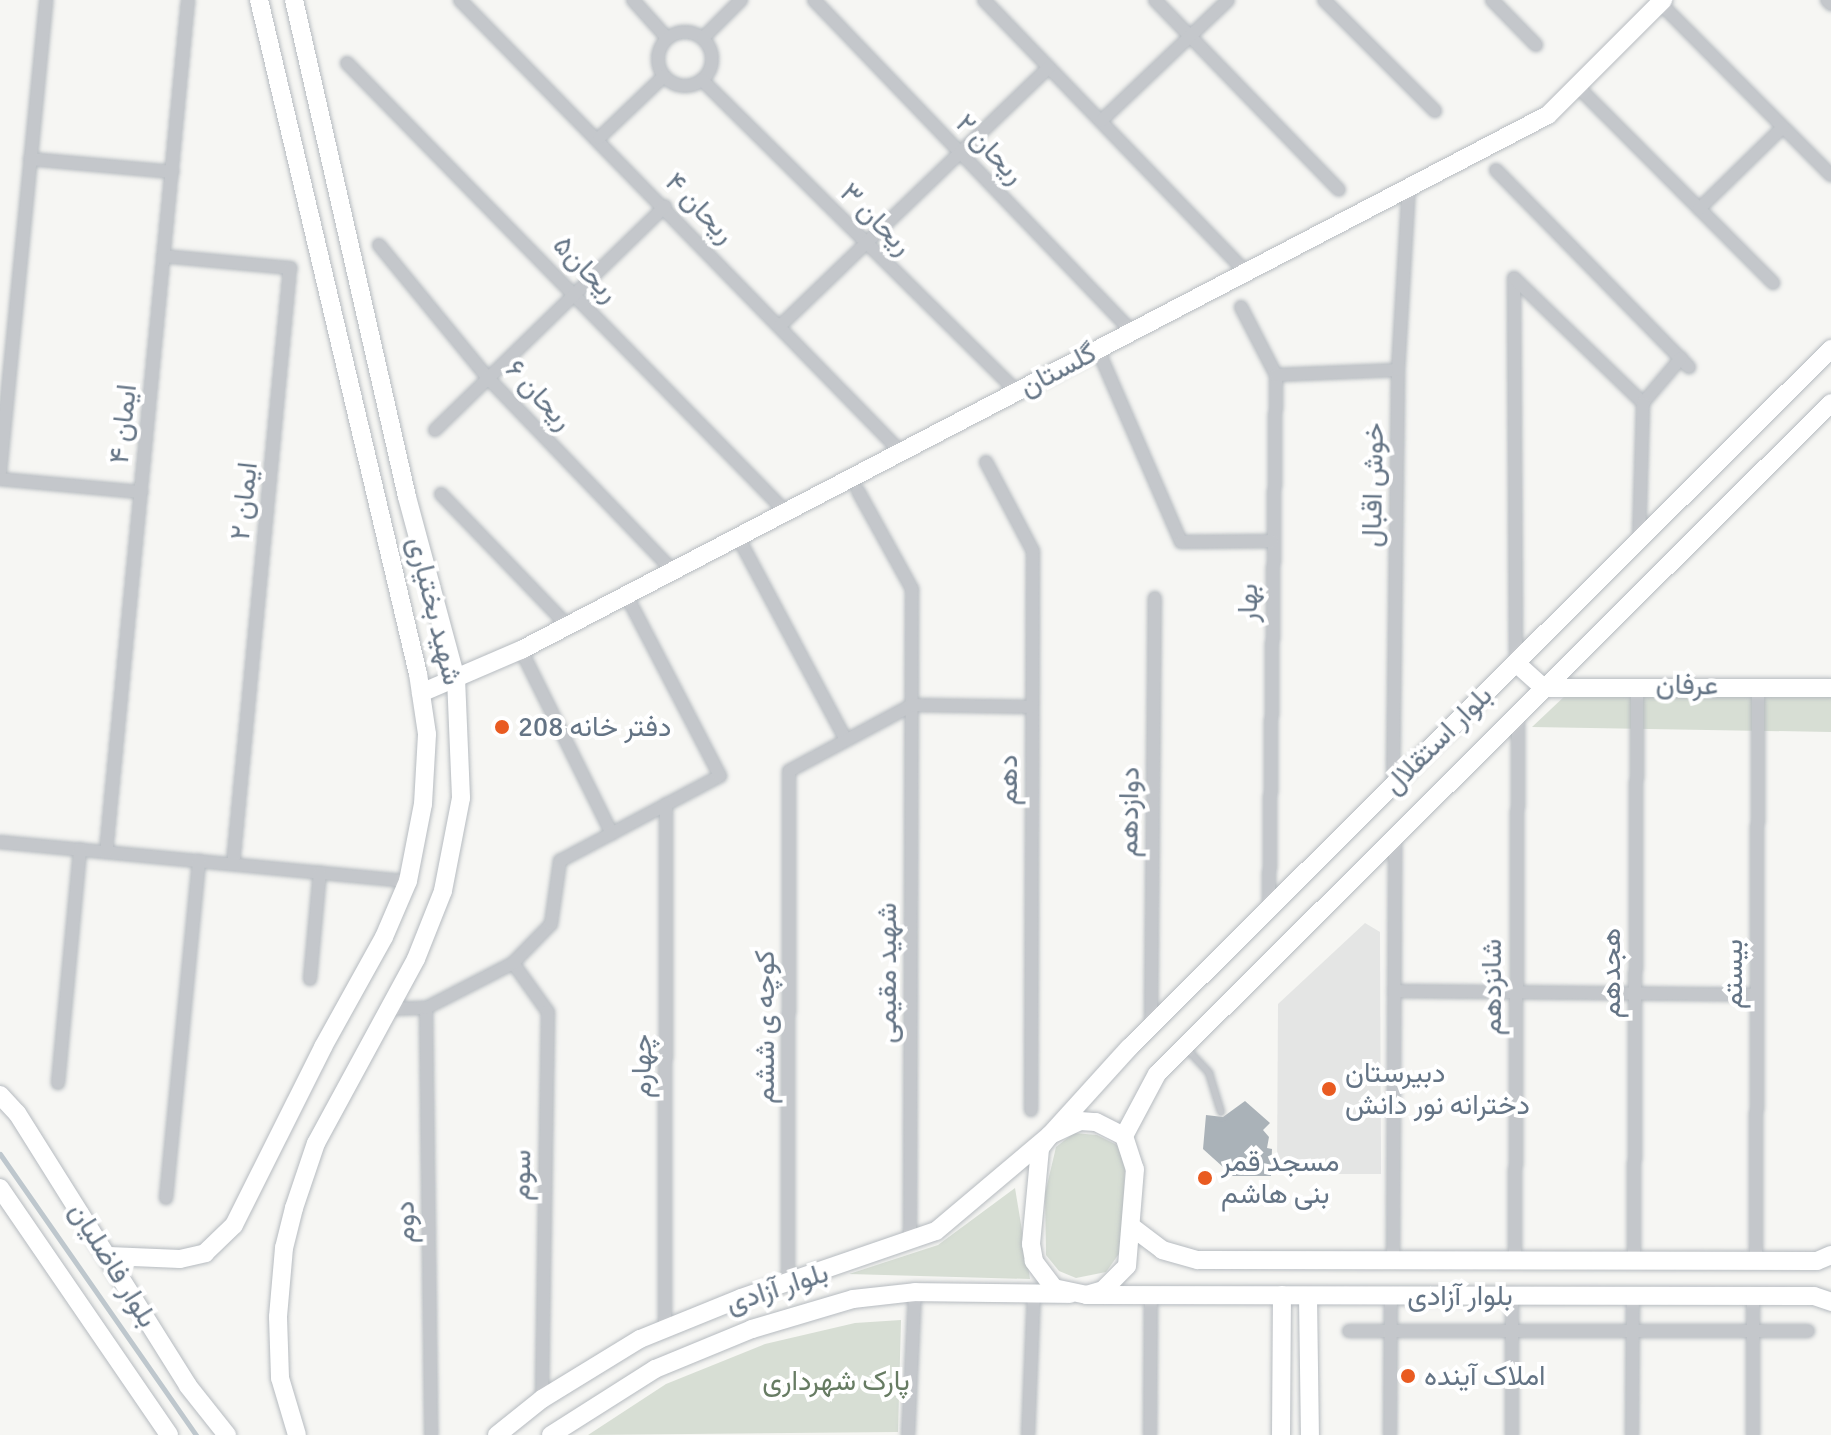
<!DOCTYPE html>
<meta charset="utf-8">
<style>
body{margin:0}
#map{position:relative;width:1831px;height:1435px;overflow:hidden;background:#f6f6f3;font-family:Signika,Vazirmatn,sans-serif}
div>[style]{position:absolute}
.built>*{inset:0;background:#e4e5e4}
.green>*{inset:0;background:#d7ded4}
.stream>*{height:5px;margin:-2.5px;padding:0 2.5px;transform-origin:2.5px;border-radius:2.5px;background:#bec7cd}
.building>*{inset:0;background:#aab2b8}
.roads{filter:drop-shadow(0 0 2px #b6bbc0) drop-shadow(0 0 2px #b6bbc0)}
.lane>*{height:6px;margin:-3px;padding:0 3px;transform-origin:3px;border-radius:3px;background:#c4c7cb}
.street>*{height:12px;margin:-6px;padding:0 6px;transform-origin:6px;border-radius:6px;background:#c4c7cb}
.street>.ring{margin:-6px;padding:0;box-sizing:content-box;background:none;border:12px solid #c4c7cb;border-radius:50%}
.secondary>*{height:18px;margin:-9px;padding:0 9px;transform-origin:9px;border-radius:9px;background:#fff}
.dots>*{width:22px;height:22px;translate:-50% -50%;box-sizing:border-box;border:4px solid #fff;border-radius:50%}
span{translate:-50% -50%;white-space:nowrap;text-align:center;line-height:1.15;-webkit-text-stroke:8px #fff;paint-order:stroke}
.street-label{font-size:28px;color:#647485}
.poi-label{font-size:28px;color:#647485}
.left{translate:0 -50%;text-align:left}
.park-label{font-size:28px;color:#677c63}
</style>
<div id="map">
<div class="built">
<i style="clip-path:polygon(1365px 923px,1380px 932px,1381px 1174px,1277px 1174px,1278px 1004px)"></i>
</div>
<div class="green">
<i style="clip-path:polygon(1567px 694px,1831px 697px,1831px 732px,1532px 727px)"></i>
<i style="clip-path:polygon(1074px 1133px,1097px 1135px,1119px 1146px,1125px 1169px,1121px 1251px,1106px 1272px,1076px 1278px,1059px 1271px,1046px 1255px,1045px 1194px,1056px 1147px)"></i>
<i style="clip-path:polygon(1015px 1188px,1030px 1279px,849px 1274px,938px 1245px)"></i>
<i style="clip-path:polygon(901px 1320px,898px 1432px,588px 1435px,666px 1384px,765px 1344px,855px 1323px)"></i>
</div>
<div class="stream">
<i style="left:0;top:1154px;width:343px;rotate:55.1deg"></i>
</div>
<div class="building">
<i style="clip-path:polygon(1245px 1101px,1270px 1123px,1263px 1130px,1269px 1137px,1267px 1148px,1272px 1149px,1271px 1176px,1233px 1176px,1203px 1149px,1206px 1115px,1223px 1117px)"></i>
</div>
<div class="roads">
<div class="lane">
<i style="left:1187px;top:1049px;width:33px;rotate:47deg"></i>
<i style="left:1209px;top:1073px;width:41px;rotate:72.9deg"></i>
</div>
<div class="street">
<i style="left:460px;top:0;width:631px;rotate:45.71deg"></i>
<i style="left:633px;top:0;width:51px;rotate:48.2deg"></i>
<i style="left:814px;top:0;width:460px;rotate:46.2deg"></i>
<i style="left:984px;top:0;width:378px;rotate:46.1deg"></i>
<i style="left:1155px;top:0;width:264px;rotate:45.9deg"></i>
<i style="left:1324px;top:0;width:157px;rotate:45deg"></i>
<i style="left:1492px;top:0;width:63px;rotate:45.6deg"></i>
<i style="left:1657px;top:0;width:247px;rotate:45.2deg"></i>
<i style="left:1827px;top:0;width:6px;rotate:45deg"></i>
<i class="ring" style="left:658px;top:32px;width:42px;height:42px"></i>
<i style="left:703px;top:38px;width:54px;rotate:-45deg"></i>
<i style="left:347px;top:63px;width:628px;rotate:45.65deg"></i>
<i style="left:702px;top:80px;width:443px;rotate:44.7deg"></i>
<i style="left:1577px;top:86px;width:278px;rotate:45.1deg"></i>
<i style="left:1101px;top:121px;width:175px;rotate:-43.6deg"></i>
<i style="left:599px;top:138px;width:90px;rotate:-43.6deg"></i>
<i style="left:30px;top:159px;width:143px;rotate:5.2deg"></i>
<i style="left:1496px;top:170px;width:276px;rotate:45.6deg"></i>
<i style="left:1699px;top:209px;width:117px;rotate:-44.3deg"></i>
<i style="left:379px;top:245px;width:172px;rotate:50.7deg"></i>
<i style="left:488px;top:378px;width:267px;rotate:46.2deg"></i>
<i style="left:163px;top:256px;width:128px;rotate:5.4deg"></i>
<i style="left:290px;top:268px;width:599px;rotate:95.46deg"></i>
<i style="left:1514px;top:278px;width:385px;rotate:89.7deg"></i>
<i style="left:1514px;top:278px;width:180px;rotate:44.1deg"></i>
<i style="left:1241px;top:307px;width:76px;rotate:62.8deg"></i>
<i style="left:1276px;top:375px;width:533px;rotate:90.75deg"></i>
<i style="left:780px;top:326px;width:373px;rotate:-43.9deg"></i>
<i style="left:1098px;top:350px;width:209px;rotate:66.6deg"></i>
<i style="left:1181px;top:542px;width:91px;rotate:-0.6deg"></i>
<i style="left:1276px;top:375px;width:122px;rotate:-2.3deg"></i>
<i style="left:1643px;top:403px;width:59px;rotate:-49.8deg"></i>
<i style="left:435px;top:430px;width:321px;rotate:-44.2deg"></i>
<i style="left:986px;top:462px;width:101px;rotate:62.2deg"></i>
<i style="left:1033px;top:551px;width:559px;rotate:90.2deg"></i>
<i style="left:0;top:472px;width:474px;rotate:-84.4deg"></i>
<i style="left:0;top:479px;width:142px;rotate:5.3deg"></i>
<i style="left:858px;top:491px;width:112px;rotate:61.1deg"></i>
<i style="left:912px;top:589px;width:652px;rotate:90.18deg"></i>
<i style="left:441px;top:494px;width:183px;rotate:46.1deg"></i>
<i style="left:738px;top:537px;width:230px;rotate:62deg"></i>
<i style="left:1639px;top:540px;width:137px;rotate:-88.3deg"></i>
<i style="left:521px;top:650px;width:205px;rotate:63.7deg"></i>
<i style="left:1393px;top:785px;width:415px;rotate:-89.3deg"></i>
<i style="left:1398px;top:370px;width:183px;rotate:-86.6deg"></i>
<i style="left:0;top:842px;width:410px;rotate:5.5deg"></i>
<i style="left:106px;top:852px;width:856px;rotate:-84.5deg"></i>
<i style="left:513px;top:963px;width:60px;rotate:54.5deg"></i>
<i style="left:548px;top:1012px;width:387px;rotate:90.9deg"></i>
<i style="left:310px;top:979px;width:107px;rotate:-84.7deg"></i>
<i style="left:1394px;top:991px;width:363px;rotate:0.6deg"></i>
<i style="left:426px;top:1008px;width:427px;rotate:89.3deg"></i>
<i style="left:388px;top:1009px;width:38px;rotate:-2deg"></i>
<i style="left:426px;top:1008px;width:98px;rotate:-27.3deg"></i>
<i style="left:513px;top:963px;width:54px;rotate:-45.7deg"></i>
<i style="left:551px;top:924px;width:64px;rotate:-81.9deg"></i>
<i style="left:560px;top:861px;width:181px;rotate:-28deg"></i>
<i style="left:720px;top:776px;width:204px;rotate:-117.4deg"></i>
<i style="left:1151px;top:1026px;width:428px;rotate:-89.5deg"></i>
<i style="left:58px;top:1083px;width:235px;rotate:-84.6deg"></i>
<i style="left:166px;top:1198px;width:339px;rotate:-84.4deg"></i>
<i style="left:1515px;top:1260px;width:545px;rotate:-89.68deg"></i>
<i style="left:1393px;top:1261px;width:425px;rotate:-89.7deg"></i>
<i style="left:1634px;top:1261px;width:576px;rotate:-89.7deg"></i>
<i style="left:1756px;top:1261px;width:574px;rotate:-89.8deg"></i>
<i style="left:788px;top:1283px;width:512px;rotate:-89.89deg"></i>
<i style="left:789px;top:771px;width:140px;rotate:-28.2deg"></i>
<i style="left:912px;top:705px;width:120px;rotate:1deg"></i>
<i style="left:665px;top:1329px;width:525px;rotate:-89.89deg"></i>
<i style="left:1349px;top:1331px;width:459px"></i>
<i style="left:908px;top:1435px;width:143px;rotate:-87.2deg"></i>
<i style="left:1028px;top:1435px;width:141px;rotate:-87.6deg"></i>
<i style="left:1150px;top:1435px;width:140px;rotate:-89.6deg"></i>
<i style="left:1390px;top:1435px;width:139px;rotate:-89.6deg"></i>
<i style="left:1512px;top:1435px;width:139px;rotate:-90deg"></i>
<i style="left:1632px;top:1435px;width:139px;rotate:-89.6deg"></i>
<i style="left:1753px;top:1435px;width:139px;rotate:-90deg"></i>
</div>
<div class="secondary">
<i style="left:294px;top:0;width:510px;rotate:77.19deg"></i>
<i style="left:407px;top:497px;width:188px;rotate:74.9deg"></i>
<i style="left:456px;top:678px;width:120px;rotate:87.6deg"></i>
<i style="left:461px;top:798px;width:95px;rotate:101deg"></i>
<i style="left:443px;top:891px;width:73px;rotate:111.7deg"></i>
<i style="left:416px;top:959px;width:209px;rotate:118.5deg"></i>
<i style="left:316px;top:1143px;width:69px;rotate:108.7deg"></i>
<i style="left:294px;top:1208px;width:41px;rotate:104deg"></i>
<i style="left:284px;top:1248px;width:69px;rotate:95deg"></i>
<i style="left:278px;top:1317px;width:61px;rotate:88.1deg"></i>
<i style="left:280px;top:1378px;width:59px;rotate:73.4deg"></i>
<i style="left:1516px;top:663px;width:38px;rotate:42deg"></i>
<i style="left:1544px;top:688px;width:287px"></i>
<i style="left:421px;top:693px;width:109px;rotate:-23.3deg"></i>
<i style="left:521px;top:650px;width:1158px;rotate:-27.52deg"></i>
<i style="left:1548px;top:115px;width:163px;rotate:-45deg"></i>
<i style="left:0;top:1095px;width:25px;rotate:47deg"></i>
<i style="left:17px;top:1113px;width:322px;rotate:57.9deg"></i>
<i style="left:188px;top:1386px;width:63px;rotate:51.5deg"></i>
<i style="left:1080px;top:1121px;width:16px;rotate:4deg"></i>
<i style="left:1096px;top:1122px;width:31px;rotate:27deg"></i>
<i style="left:1124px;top:1136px;width:35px;rotate:72deg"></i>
<i style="left:1135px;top:1169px;width:97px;rotate:94.7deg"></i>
<i style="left:1127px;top:1266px;width:34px;rotate:135deg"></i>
<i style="left:1103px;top:1290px;width:17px;rotate:163deg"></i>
<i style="left:1087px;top:1295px;width:34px;rotate:-168deg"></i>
<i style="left:1054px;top:1288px;width:34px;rotate:-127deg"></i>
<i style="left:1034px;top:1261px;width:17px;rotate:-100deg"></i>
<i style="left:1031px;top:1244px;width:96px;rotate:-84.6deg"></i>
<i style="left:1040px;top:1148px;width:16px;rotate:-52deg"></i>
<i style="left:1050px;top:1135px;width:33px;rotate:-25deg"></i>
<i style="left:1124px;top:1136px;width:70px;rotate:-62deg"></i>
<i style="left:1157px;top:1074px;width:951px;rotate:-44.87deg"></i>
<i style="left:0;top:1188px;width:299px;rotate:55.6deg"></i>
<i style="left:1132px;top:1227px;width:38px;rotate:37deg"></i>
<i style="left:1162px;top:1250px;width:37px;rotate:16deg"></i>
<i style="left:1198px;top:1260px;width:619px;rotate:0.09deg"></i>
<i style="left:1817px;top:1261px;width:15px;rotate:-23deg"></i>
<i style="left:109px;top:1256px;width:71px;rotate:2.4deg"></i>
<i style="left:180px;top:1259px;width:26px;rotate:-13deg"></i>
<i style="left:205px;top:1253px;width:40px;rotate:-44deg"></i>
<i style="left:234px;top:1225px;width:199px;rotate:-63.4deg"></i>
<i style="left:323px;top:1047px;width:126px;rotate:-61deg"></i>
<i style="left:384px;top:937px;width:61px;rotate:-66.8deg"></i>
<i style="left:408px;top:881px;width:78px;rotate:-79deg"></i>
<i style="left:423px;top:804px;width:70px;rotate:-86.7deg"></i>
<i style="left:427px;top:734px;width:61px;rotate:-98.5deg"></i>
<i style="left:418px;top:674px;width:693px;rotate:-103.27deg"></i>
<i style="left:1087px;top:1295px;width:727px;rotate:0.08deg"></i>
<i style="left:1814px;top:1296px;width:18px;rotate:19deg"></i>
<i style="left:1308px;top:1296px;width:139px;rotate:89.2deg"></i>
<i style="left:497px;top:1435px;width:58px;rotate:-38.7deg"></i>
<i style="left:542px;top:1399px;width:115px;rotate:-31.5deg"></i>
<i style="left:640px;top:1339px;width:109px;rotate:-22.1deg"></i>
<i style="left:741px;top:1298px;width:206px;rotate:-19deg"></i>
<i style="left:936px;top:1231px;width:149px;rotate:-40.1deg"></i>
<i style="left:1050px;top:1135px;width:118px;rotate:-47.8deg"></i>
<i style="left:1129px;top:1048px;width:991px;rotate:-44.88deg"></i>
<i style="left:551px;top:1435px;width:123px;rotate:-32.4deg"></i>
<i style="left:655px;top:1369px;width:105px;rotate:-22.4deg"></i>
<i style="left:752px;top:1329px;width:105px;rotate:-16.5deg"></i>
<i style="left:853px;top:1299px;width:62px;rotate:-6.4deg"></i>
<i style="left:915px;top:1292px;width:155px;rotate:0.7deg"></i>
<i style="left:1281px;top:1435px;width:140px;rotate:-89.6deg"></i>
</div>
</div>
<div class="dots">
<i style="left:502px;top:727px;background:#e95b21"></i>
<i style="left:1329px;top:1089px;background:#e95b21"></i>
<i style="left:1205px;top:1178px;background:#e95b21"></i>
<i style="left:1408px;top:1376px;background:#e95b21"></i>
</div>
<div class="street-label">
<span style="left:990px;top:149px;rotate:46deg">ریحان ۲</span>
<span style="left:700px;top:208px;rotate:46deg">ریحان ۴</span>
<span style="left:876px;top:219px;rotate:45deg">ریحان ۳</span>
<span style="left:586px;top:269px;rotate:46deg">ریحان۵</span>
<span style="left:1058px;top:370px;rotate:-28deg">گلستان</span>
<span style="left:539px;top:395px;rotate:47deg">ریحان ۶</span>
<span style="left:123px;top:424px;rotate:-84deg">ایمان ۴</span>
<span style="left:1373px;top:485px;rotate:-89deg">خوش اقبال</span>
<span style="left:244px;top:501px;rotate:-84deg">ایمان ۲</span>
<span style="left:1248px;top:603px;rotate:-90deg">بهار</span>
<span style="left:435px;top:611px;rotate:76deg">شهید بختیاری</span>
<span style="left:1687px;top:685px;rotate:1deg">عرفان</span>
<span style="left:1438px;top:740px;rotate:-45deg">بلوار استقلال</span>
<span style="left:1008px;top:780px;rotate:-90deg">دهم</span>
<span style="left:1129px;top:812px;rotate:-89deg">دوازدهم</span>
<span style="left:887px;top:973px;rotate:-90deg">شهید مقیمی</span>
<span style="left:1611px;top:973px;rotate:-90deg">هجدهم</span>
<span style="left:1733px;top:974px;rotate:-90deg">بیستم</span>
<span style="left:1492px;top:987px;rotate:-90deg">شانزدهم</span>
<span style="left:765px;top:1027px;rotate:-90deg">کوچه ی ششم</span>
<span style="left:642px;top:1066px;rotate:-90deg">چهارم</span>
<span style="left:521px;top:1175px;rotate:-89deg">سوم</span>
<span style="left:405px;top:1222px;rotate:-91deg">دوم</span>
<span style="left:113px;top:1265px;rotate:58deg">بلوار فاضلیان</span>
<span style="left:777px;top:1288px;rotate:-18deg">بلوار آزادی</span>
<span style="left:1460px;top:1296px">بلوار آزادی</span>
</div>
<div class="poi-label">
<span class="left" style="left:518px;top:727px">دفتر خانه 208</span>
<span class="left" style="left:1345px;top:1089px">دبیرستان<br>دخترانه نور دانش</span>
<span class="left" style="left:1221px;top:1178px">مسجد قمر<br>بنی هاشم</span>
<span class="left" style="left:1424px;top:1376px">املاک آینده</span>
</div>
<div class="park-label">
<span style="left:836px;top:1381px">پارک شهرداری</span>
</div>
</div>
